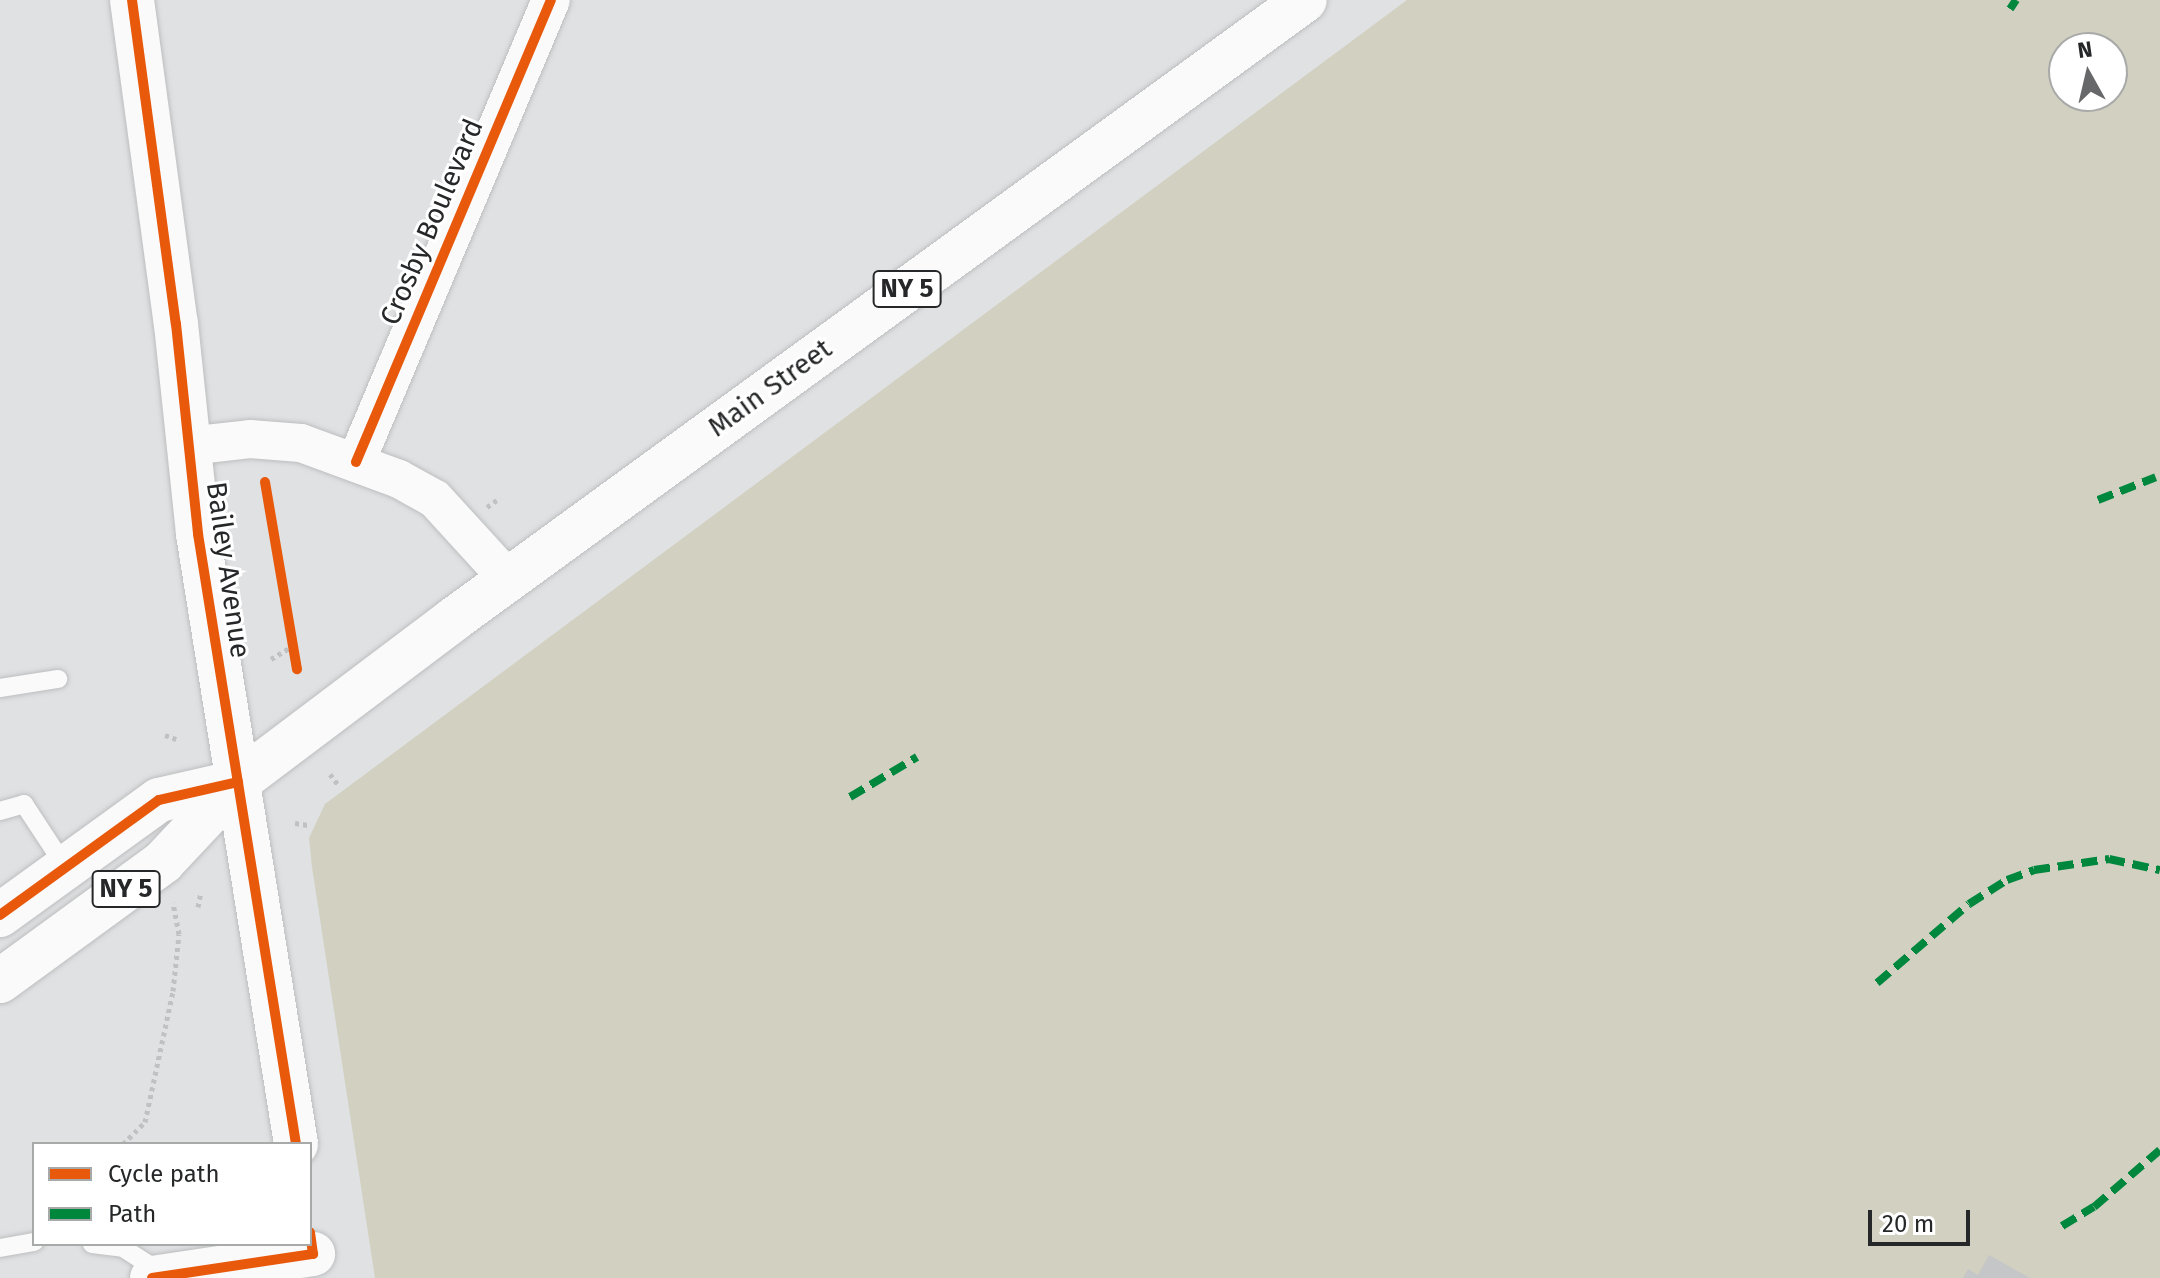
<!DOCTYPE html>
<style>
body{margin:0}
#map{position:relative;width:2160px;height:1278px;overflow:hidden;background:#dfe1e3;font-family:"Fira Sans",sans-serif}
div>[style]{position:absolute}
.green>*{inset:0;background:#d2d0c0}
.building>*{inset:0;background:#c5c6c8}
.path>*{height:5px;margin-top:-2.5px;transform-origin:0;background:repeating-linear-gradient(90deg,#c0c1c1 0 4px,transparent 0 8px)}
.roads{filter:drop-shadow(0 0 2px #bdbebf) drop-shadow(0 0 2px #bdbebf)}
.service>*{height:18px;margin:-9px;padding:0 9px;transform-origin:9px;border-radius:9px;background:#fafafb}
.minor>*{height:38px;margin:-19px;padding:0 19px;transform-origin:19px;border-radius:19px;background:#fafafb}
.primary>*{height:44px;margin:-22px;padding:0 22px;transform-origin:22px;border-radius:22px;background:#fafafb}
.quiet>*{height:8px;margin-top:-4px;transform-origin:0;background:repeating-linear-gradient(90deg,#00873e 0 16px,transparent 0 24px)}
.cycleway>*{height:10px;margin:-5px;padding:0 5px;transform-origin:5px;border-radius:5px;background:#e8590c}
span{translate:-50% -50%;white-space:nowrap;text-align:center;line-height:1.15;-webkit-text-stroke:6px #fff;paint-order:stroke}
.shield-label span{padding:2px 6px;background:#fff;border:2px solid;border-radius:6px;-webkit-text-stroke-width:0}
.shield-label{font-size:26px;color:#262728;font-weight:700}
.street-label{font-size:28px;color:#262728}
.legend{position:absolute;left:32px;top:1142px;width:280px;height:104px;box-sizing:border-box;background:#fff;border:2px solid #a8a9a9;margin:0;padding:10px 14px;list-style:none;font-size:24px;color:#262728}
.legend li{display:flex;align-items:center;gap:16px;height:40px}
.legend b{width:40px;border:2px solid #a8a9a9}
.north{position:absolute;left:2048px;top:32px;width:80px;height:80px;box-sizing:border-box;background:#fff;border:2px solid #a8a9a9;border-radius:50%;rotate:352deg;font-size:22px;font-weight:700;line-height:32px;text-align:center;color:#262728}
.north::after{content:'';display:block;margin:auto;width:28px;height:36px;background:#676869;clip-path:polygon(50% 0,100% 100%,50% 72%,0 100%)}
.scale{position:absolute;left:1868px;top:1210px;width:102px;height:36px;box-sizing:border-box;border:4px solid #262728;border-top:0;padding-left:10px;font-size:24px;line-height:28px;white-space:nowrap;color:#262728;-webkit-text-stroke:6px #fff;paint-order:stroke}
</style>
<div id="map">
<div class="green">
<i style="clip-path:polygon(evenodd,1407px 0,2160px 0,2160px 1278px,375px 1278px,312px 867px,309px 838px,325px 804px,1407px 0,2064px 48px,2112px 48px,2112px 96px,2064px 96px,2064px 48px)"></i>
</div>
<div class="building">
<i style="clip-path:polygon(1989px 1255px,2030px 1278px,1963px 1278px,1968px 1269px,1978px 1275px)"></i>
</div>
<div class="path">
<i style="left:487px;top:507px;width:16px;rotate:-35deg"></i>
<i style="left:271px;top:659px;width:26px;rotate:-31deg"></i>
<i style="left:165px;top:735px;width:12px;rotate:20deg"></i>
<i style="left:330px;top:774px;width:15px;rotate:53deg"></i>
<i style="left:295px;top:823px;width:13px;rotate:9deg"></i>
<i style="left:198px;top:907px;width:15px;rotate:-79deg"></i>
<i style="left:123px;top:1144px;width:31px;rotate:-45deg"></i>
<i style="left:145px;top:1122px;width:134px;rotate:-77.9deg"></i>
<i style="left:173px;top:991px;width:57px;rotate:-84deg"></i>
<i style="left:179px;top:934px;width:32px;rotate:-101deg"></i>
</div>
<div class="roads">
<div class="service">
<i style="left:0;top:688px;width:59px;rotate:-8.8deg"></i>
<i style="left:0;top:811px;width:25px;rotate:-16deg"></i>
<i style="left:24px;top:804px;width:77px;rotate:56.7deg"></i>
<i style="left:92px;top:1244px;width:31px;rotate:7deg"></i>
<i style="left:123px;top:1248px;width:46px;rotate:32.7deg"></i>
<i style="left:0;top:1248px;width:35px;rotate:-10deg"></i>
</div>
<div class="minor">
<i style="left:188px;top:446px;width:62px;rotate:-6.4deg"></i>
<i style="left:250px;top:439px;width:51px;rotate:4.5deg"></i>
<i style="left:301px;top:443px;width:104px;rotate:20.2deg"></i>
<i style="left:399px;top:479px;width:41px;rotate:29.1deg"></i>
<i style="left:435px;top:499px;width:108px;rotate:47.6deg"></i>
<i style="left:356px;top:462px;width:501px;rotate:-67.12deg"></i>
</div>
<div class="primary">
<i style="left:132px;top:0;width:327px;rotate:82.3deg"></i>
<i style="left:176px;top:324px;width:211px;rotate:84deg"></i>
<i style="left:198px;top:534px;width:618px;rotate:80.87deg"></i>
<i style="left:0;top:915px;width:196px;rotate:-35.9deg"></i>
<i style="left:159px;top:800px;width:81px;rotate:-12.8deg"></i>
<i style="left:0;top:981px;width:202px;rotate:-36.1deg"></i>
<i style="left:163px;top:862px;width:110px;rotate:-46.8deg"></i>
<i style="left:238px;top:782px;width:271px;rotate:-37deg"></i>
<i style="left:454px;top:619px;width:1052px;rotate:-36.03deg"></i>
<i style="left:152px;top:1278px;width:163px;rotate:-8.5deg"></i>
</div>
</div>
<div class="quiet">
<i style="left:2010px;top:9px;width:11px;rotate:-56deg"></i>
<i style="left:2098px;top:500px;width:62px;rotate:-21.6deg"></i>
<i style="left:850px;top:797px;width:78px;rotate:-30.8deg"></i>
<i style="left:1877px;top:983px;width:121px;rotate:-40.7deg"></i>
<i style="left:1969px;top:904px;width:45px;rotate:-32.3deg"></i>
<i style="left:2007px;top:880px;width:29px;rotate:-20deg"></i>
<i style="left:2034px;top:870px;width:76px;rotate:-8.3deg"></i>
<i style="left:2109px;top:859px;width:52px;rotate:12.2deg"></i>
<i style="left:2062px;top:1226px;width:37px;rotate:-31deg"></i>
<i style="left:2094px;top:1207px;width:87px;rotate:-40.8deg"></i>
</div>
<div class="cycleway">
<i style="left:132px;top:0;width:327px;rotate:82.3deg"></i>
<i style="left:176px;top:324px;width:211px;rotate:84deg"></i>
<i style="left:198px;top:534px;width:618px;rotate:80.87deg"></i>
<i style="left:356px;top:462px;width:501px;rotate:-67.12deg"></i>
<i style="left:265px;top:482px;width:190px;rotate:80.3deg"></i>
<i style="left:0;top:915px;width:196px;rotate:-35.9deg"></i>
<i style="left:159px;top:800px;width:81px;rotate:-12.8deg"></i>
<i style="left:152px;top:1278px;width:163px;rotate:-8.5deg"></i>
<i style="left:313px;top:1254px;width:22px;rotate:-98deg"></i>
</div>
<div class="shield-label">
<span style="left:907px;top:289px">NY 5</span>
<span style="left:126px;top:889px">NY 5</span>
</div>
<div class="street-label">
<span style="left:432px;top:222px;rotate:-67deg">Crosby Boulevard</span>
<span style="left:770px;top:388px;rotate:-36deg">Main Street</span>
<span style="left:228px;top:570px;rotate:82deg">Bailey Avenue</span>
</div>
<ul class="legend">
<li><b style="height:10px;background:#e8590c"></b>Cycle path</li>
<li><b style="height:10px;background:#00873e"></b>Path</li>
</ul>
<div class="north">N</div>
<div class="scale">20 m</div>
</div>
